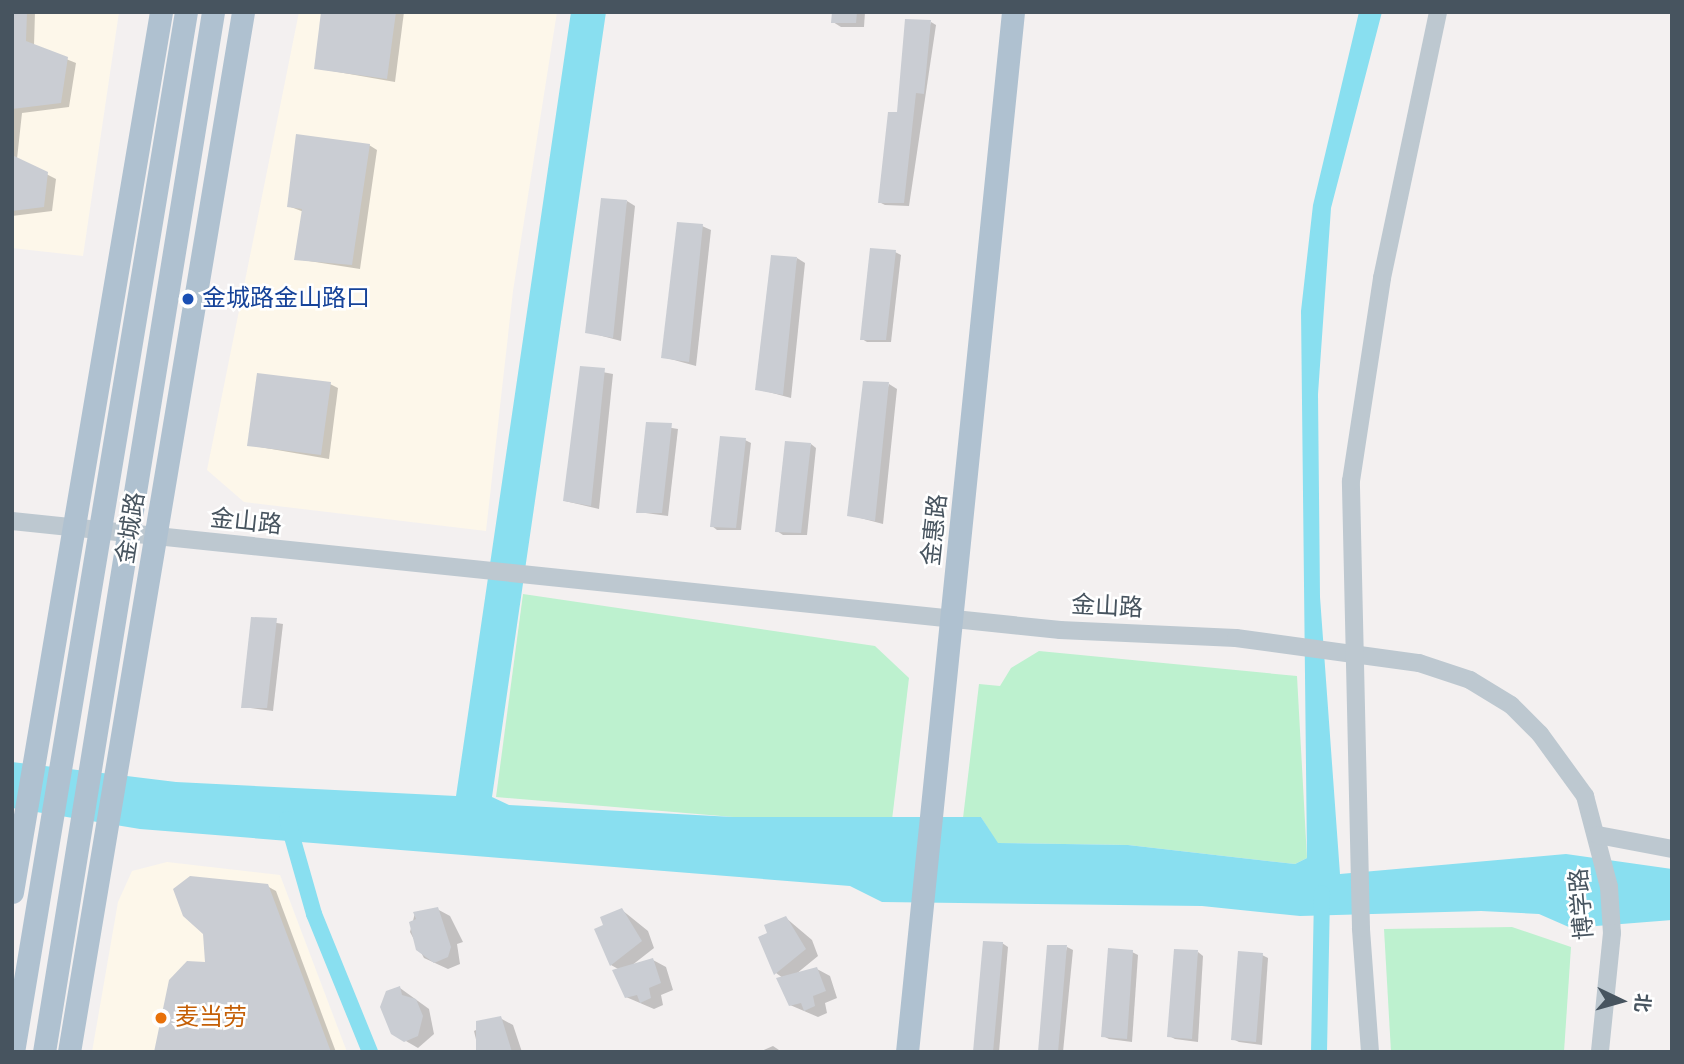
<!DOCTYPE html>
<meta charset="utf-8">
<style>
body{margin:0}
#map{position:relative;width:1684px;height:1064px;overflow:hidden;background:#f3f0f0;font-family:"Varela Round","Noto Sans SC",sans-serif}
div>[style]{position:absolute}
.commercial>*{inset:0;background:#fdf7ea}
.green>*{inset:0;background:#bdf1cf}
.water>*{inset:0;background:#89dff0}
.shadow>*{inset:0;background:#0003}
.canal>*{height:16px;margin:-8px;padding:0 8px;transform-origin:8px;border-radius:8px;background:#89dff0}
.building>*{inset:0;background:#cacdd3}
.minor>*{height:18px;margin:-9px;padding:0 9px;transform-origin:9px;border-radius:9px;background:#bdc8d0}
.major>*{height:23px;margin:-11.5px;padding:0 11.5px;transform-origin:11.5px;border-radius:11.5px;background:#afc1d0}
.dots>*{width:19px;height:19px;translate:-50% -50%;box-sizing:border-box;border:4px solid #fff;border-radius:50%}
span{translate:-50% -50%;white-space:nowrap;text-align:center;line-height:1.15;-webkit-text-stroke:5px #fff;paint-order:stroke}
.transit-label{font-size:24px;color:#164399}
.left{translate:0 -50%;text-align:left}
.street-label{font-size:24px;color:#47545f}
.food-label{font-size:24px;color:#c56008}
.frame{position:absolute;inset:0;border:14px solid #47545f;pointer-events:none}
.north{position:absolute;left:1586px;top:966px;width:70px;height:70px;-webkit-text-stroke:5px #fff;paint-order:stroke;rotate:95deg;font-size:19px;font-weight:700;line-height:28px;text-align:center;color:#47545f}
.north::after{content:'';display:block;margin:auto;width:24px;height:32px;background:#47545f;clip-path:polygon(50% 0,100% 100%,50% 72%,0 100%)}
</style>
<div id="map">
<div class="commercial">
<i style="clip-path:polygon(12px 12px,119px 12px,83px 256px,12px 248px)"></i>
<i style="clip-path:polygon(299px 12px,557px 12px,513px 291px,486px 531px,244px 502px,207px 470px)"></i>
<i style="clip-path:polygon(167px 862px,280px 875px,347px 1052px,92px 1052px,118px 902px,132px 871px)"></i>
</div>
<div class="green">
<i style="clip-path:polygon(523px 594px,875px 646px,909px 678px,892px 820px,733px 817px,496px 797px)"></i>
<i style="clip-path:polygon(1039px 651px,1297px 676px,1307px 858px,1295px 864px,1128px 845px,997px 843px,981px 817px,963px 818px,979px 684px,1000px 686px,1011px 668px)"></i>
<i style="clip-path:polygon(1512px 927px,1571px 947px,1564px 1052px,1391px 1052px,1384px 929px)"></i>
</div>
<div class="water">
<i style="clip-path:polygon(571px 12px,606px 12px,492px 797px,509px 805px,733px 817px,981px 817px,998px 843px,1128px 845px,1295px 864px,1307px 858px,1301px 311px,1313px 205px,1359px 12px,1382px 12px,1331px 208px,1318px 394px,1320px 597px,1340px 874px,1566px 854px,1672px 869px,1672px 920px,1571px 928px,1539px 914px,1481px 911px,1300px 916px,1202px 906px,882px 902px,850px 886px,140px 829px,12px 808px,12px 762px,176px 782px,456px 796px)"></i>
</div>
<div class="shadow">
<i style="clip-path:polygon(12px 12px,35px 12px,34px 46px,76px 63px,69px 107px,22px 113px,17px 159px,56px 179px,52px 211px,12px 216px)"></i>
<i style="clip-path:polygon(323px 12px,404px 12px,395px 82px,315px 68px)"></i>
<i style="clip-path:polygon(834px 12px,865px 12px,864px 27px,841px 27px,833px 22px)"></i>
<i style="clip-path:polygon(931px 22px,936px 25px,909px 206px,885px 205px,879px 202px,898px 114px)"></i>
<i style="clip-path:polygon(369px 145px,377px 150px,360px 269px,296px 259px,304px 212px,288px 206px)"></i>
<i style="clip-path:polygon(627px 201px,635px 206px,621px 341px,587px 332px)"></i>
<i style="clip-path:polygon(702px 226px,711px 230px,696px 366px,663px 357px)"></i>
<i style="clip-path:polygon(895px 252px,901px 255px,891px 342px,867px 342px,862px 339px)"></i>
<i style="clip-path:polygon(797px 258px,805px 263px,791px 398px,757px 389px)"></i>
<i style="clip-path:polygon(581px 368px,613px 374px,599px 509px,565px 501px)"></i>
<i style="clip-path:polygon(330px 384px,338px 388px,329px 459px,249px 445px)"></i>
<i style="clip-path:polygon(889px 384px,897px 389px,883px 524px,849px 515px)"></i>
<i style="clip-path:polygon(648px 424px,678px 429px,668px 516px,638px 512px)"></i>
<i style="clip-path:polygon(745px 440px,751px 443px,741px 530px,717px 530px,712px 526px)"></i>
<i style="clip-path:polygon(811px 444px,816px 448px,807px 535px,783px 535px,777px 531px)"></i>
<i style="clip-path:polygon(253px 619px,283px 624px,273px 711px,243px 707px)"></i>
<i style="clip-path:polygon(267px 886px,276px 891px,336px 1052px,156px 1052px,206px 964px)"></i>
<i style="clip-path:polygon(437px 909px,450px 916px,463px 942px,457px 944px,460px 964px,448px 969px,424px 958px,410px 932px,415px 913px)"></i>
<i style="clip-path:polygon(622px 910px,648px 931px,654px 948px,631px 966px,653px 960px,666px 967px,673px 990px,661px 995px,663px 1005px,654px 1009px,626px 997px,620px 970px,611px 965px,605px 926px)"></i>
<i style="clip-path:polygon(786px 918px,812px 940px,818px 956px,796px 974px,817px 969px,830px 976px,837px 998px,825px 1003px,827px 1013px,818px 1017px,790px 1005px,783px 978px,776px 973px,770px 934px)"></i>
<i style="clip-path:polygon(1002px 943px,1008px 947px,999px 1052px,975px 1052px)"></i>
<i style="clip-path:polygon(1067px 947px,1073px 950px,1063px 1052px,1040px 1052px)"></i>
<i style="clip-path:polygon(1132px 952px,1138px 955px,1132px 1042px,1109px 1039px,1103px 1036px)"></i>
<i style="clip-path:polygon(1198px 952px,1203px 956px,1198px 1042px,1175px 1039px,1169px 1036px)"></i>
<i style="clip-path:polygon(1262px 955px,1268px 958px,1262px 1045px,1239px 1042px,1233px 1039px)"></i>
<i style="clip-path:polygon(400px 988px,429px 1009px,434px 1034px,418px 1048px,392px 1033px)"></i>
<i style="clip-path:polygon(500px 1018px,513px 1025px,522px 1052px,479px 1052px,474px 1031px)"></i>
<i style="clip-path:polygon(773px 1046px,782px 1052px,759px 1052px)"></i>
</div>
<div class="canal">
<i style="left:287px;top:819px;width:99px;rotate:74.1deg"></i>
<i style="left:314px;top:914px;width:149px;rotate:67.9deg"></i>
<i style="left:1319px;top:1052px;width:159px;rotate:-88.9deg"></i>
</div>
<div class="building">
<i style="clip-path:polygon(12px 12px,27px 12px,26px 41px,68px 57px,61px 103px,12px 109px)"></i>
<i style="clip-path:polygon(321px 12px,396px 12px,387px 79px,314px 69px)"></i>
<i style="clip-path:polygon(832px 12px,857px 12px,856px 23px,831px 23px)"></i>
<i style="clip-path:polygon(905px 19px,931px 20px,924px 94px,916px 93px,904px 203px,878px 203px,888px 112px,897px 112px)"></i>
<i style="clip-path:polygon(296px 134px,370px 144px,352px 265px,294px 260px,302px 209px,287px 207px)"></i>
<i style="clip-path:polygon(12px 155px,48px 172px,44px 207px,12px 211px)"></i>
<i style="clip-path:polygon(601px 198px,627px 200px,613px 338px,585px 333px)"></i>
<i style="clip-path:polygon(677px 222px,703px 224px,689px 362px,661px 358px)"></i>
<i style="clip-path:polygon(870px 248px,896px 250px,886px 340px,860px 340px)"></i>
<i style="clip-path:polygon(771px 255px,797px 257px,783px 395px,755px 390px)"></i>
<i style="clip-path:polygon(580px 366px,605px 368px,591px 506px,563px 501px)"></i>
<i style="clip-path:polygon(257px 373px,331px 382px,321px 455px,247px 446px)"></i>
<i style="clip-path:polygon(863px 381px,889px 382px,875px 521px,847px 516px)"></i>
<i style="clip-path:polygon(646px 422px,672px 423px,662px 513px,636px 513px)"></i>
<i style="clip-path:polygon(720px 436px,746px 438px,736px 528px,710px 527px)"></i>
<i style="clip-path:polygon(785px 441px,811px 443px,801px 533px,775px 532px)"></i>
<i style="clip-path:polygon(251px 617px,277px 618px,267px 708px,241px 708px)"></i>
<i style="clip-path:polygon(190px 876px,268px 884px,331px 1052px,154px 1052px,169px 980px,187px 961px,205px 962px,203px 934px,183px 916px,173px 889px)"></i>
<i style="clip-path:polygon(438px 907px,451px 947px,448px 957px,434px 963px,416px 950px,409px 922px,416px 919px,413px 912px)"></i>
<i style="clip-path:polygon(622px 908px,642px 941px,610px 966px,594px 929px,603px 925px,600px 917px)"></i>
<i style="clip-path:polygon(786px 916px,806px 949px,774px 975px,758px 937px,767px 933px,764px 925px)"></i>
<i style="clip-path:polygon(983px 941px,1003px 942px,993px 1052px,973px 1052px)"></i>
<i style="clip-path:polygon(1047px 945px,1067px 945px,1058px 1052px,1038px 1052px)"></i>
<i style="clip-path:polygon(1108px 948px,1133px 950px,1127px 1039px,1101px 1037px)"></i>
<i style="clip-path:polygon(1174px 949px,1198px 950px,1192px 1039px,1167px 1037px)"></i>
<i style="clip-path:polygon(1238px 951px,1263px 953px,1256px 1042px,1231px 1040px)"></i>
<i style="clip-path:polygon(653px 958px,661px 983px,649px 988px,651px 998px,640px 1003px,637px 995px,625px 998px,612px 970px)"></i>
<i style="clip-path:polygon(817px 967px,826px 991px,813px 996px,815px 1006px,804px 1011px,801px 1003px,789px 1006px,776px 978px)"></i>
<i style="clip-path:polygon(400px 986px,402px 995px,416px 999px,423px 1016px,418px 1036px,404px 1042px,391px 1034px,380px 1007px,386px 991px)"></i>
<i style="clip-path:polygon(501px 1016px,512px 1052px,476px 1052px,476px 1021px)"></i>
</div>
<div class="minor">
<i style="left:12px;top:521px;width:1054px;rotate:5.94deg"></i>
<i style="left:1060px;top:630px;width:176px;rotate:2.6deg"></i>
<i style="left:1236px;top:638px;width:185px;rotate:7.8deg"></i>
<i style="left:1419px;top:663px;width:54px;rotate:18.4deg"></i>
<i style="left:1470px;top:680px;width:48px;rotate:31.4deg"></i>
<i style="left:1511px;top:705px;width:41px;rotate:45deg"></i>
<i style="left:1540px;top:734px;width:77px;rotate:54deg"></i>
<i style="left:1585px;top:796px;width:94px;rotate:75.2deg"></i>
<i style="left:1609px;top:887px;width:46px;rotate:86.3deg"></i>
<i style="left:1612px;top:933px;width:120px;rotate:95.8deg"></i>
<i style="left:1598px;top:835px;width:75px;rotate:10.7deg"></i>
<i style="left:1370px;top:1052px;width:124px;rotate:-94.2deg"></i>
<i style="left:1361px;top:928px;width:447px;rotate:-91.3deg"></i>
<i style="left:1351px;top:481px;width:205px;rotate:-81.3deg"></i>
<i style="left:1382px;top:278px;width:272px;rotate:-78.1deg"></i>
</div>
<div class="major">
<i style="left:12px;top:892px;width:893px;rotate:-80.39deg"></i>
<i style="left:13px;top:1052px;width:1054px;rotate:-80.56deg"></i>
<i style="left:44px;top:1052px;width:1054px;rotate:-80.77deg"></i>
<i style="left:69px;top:1052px;width:1054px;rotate:-80.5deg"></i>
<i style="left:907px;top:1052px;width:1045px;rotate:-84.18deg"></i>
</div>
<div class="dots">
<i style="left:188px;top:299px;background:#1a4fb4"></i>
<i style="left:161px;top:1018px;background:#e8710a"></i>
</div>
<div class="transit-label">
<span class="left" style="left:202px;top:299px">金城路金山路口</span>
</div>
<div class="street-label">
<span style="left:246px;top:522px;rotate:6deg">金山路</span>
<span style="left:131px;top:528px;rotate:-81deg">金城路</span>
<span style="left:935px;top:530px;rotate:-84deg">金惠路</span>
<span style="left:1107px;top:607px;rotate:3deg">金山路</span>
<span style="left:1582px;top:904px;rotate:-95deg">博学路</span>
</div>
<div class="food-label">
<span class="left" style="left:175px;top:1018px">麦当劳</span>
</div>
<div class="frame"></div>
<div class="north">北</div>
</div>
